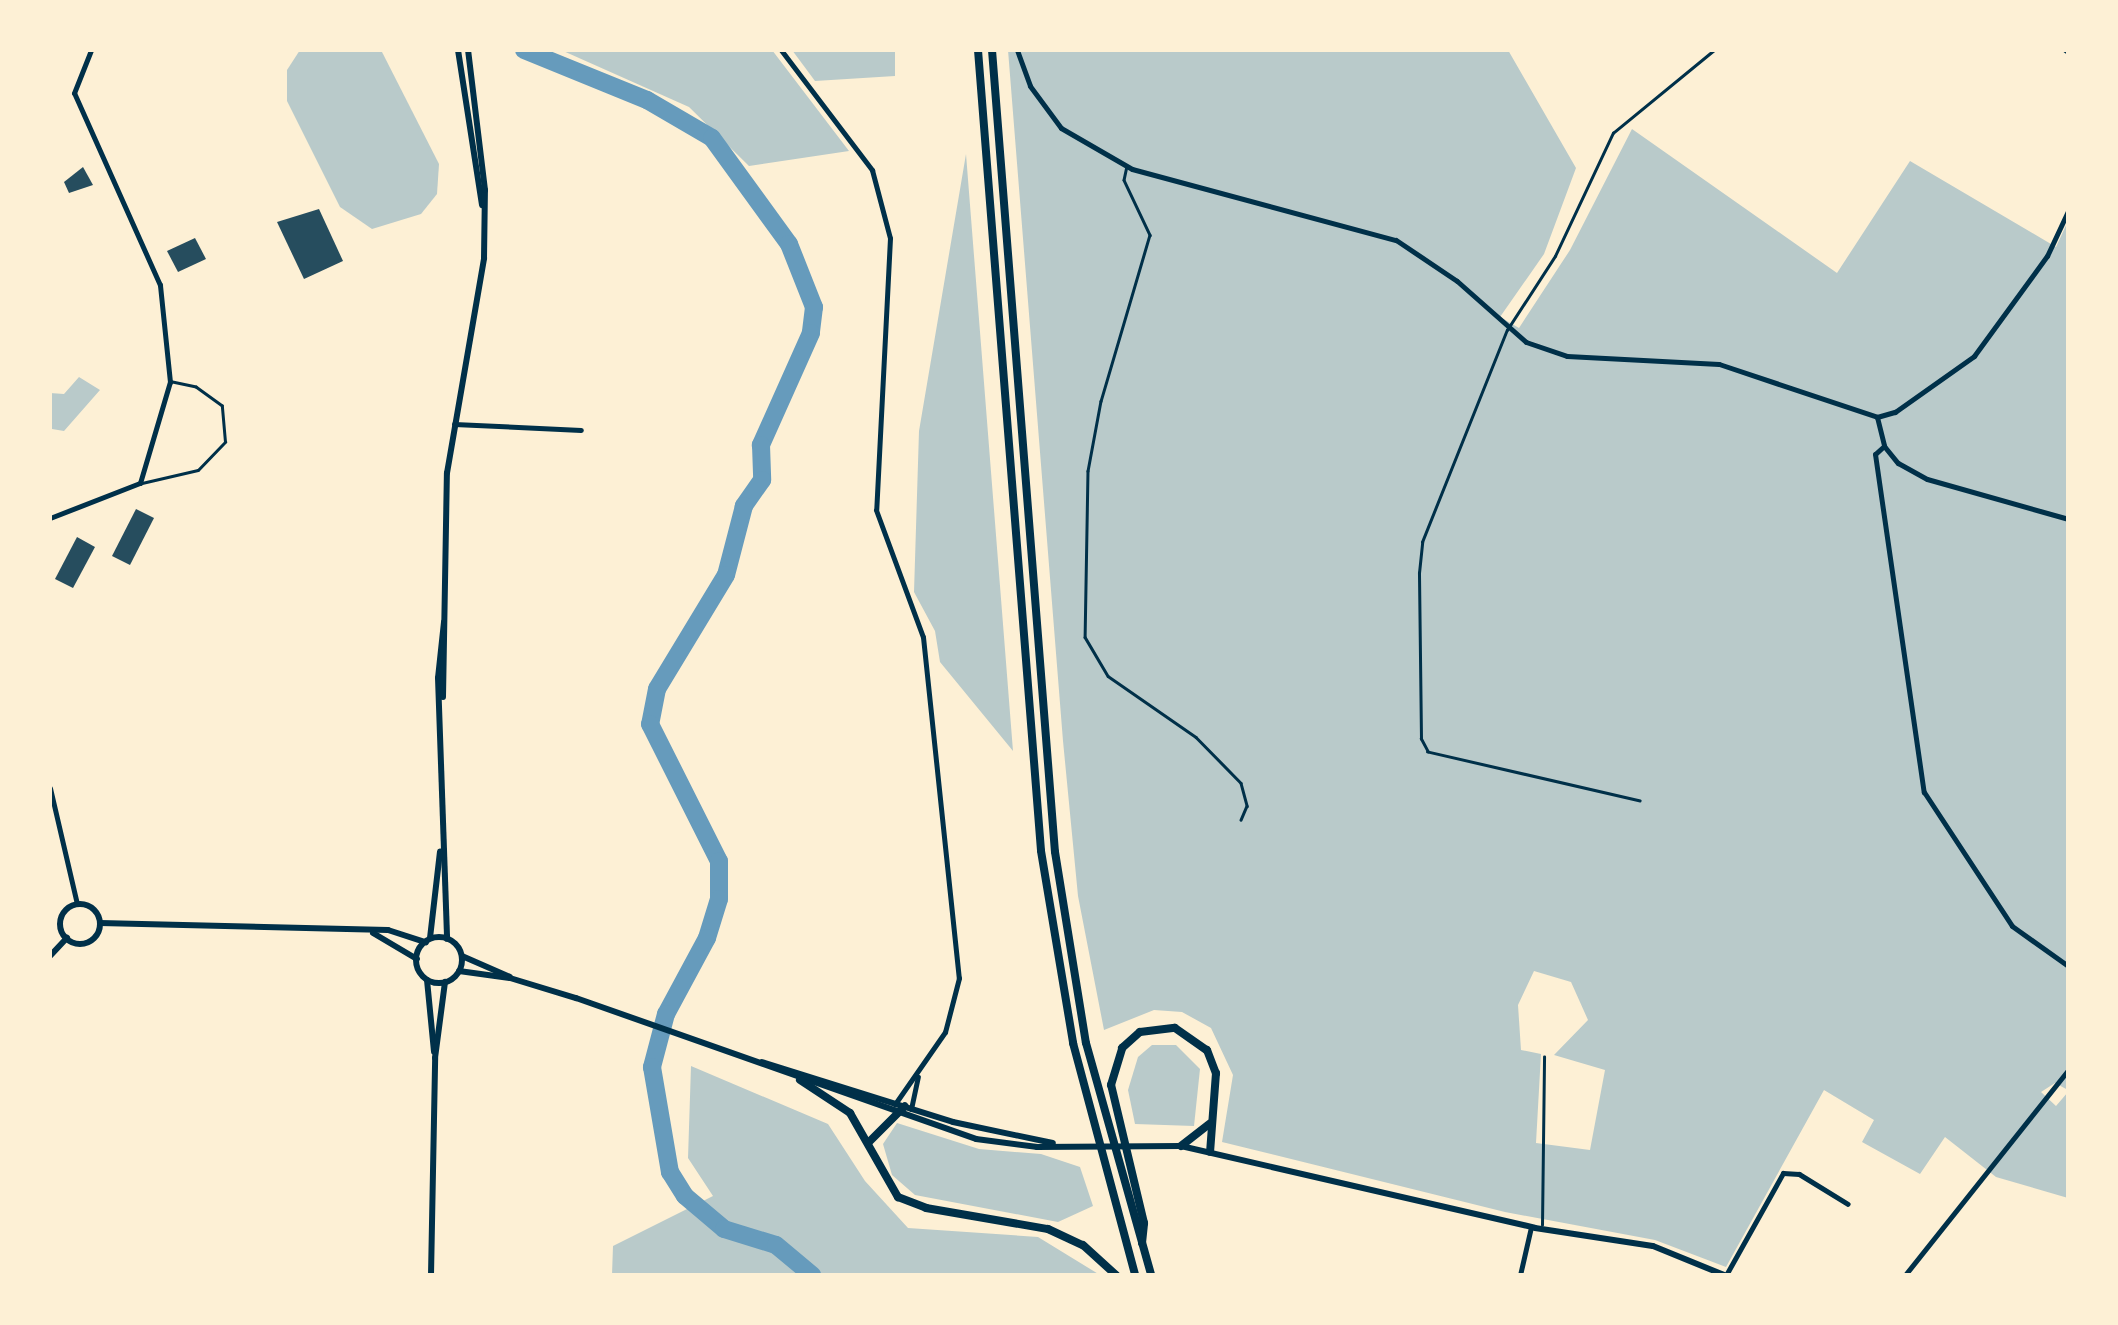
<!DOCTYPE html>
<style>
body{margin:0}
#map{position:relative;width:2118px;height:1325px;overflow:hidden;background:#fdf0d5;font-family:Figtree,sans-serif}
div>[style]{position:absolute}
.green>*{inset:0;background:#b9caca}
.river>*{height:18px;margin:-9px;padding:0 9px;transform-origin:9px;border-radius:9px;background:#669bbc}
.building>*{inset:0;background:#264d5e}
.service>*{height:2.5px;margin:-1.25px;padding:0 1.25px;transform-origin:1.25px;border-radius:1.25px;background:#003049}
.minor>*{height:5px;margin:-2.5px;padding:0 2.5px;transform-origin:2.5px;border-radius:2.5px;background:#003049}
.tertiary>*{height:6px;margin:-3px;padding:0 3px;transform-origin:3px;border-radius:3px;background:#003049}
.tertiary>.ring{margin:-3px;padding:0;box-sizing:content-box;background:none;border:6px solid #003049;border-radius:50%}
.trunk>*{height:8px;margin:-4px;padding:0 4px;transform-origin:4px;border-radius:4px;background:#003049}
span{translate:-50% -50%;white-space:nowrap;text-align:center;line-height:1.15;-webkit-text-stroke:10px #fdf0d5;paint-order:stroke}
.frame{position:absolute;inset:0;border:52px solid #fdf0d5;pointer-events:none}
</style>
<div id="map">
<div class="green">
<i style="clip-path:polygon(300px 50px,381px 50px,439px 164px,437px 194px,421px 214px,372px 229px,340px 207px,287px 101px,287px 70px)"></i>
<i style="clip-path:polygon(561px 50px,772px 50px,849px 151px,749px 166px,689px 107px)"></i>
<i style="clip-path:polygon(792px 50px,895px 50px,895px 76px,815px 81px)"></i>
<i style="clip-path:polygon(evenodd,1008px 50px,1508px 50px,1576px 168px,1544px 254px,1500px 317px,1519px 328px,1570px 250px,1632px 129px,1837px 273px,1910px 161px,2056px 247px,2068px 221px,2068px 1090px,2055px 1083px,2041px 1092px,2056px 1106px,2068px 1092px,2068px 1198px,1996px 1177px,1945px 1137px,1920px 1174px,1862px 1142px,1874px 1120px,1824px 1090px,1726px 1267px,1655px 1240px,1505px 1212px,1222px 1142px,1233px 1075px,1211px 1028px,1182px 1012px,1154px 1010px,1104px 1030px,1078px 896px,1063px 741px,1008px 50px,1534px 971px,1571px 982px,1588px 1020px,1554px 1055px,1605px 1070px,1590px 1150px,1536px 1143px,1541px 1054px,1521px 1050px,1518px 1005px,1534px 971px)"></i>
<i style="clip-path:polygon(966px 154px,1013px 751px,940px 662px,935px 631px,914px 592px,919px 431px)"></i>
<i style="clip-path:polygon(79px 377px,100px 390px,64px 431px,52px 429px,50px 393px,64px 394px)"></i>
<i style="clip-path:polygon(1152px 1045px,1176px 1045px,1200px 1069px,1194px 1126px,1135px 1124px,1128px 1090px,1138px 1057px)"></i>
<i style="clip-path:polygon(691px 1066px,828px 1124px,865px 1181px,908px 1228px,1038px 1237px,1100px 1275px,612px 1275px,613px 1246px,713px 1196px,688px 1158px)"></i>
<i style="clip-path:polygon(897px 1123px,979px 1149px,1041px 1154px,1080px 1167px,1093px 1206px,1058px 1222px,915px 1195px,892px 1175px,883px 1144px)"></i>
</div>
<div class="river">
<i style="left:524px;top:50px;width:133px;rotate:22.1deg"></i>
<i style="left:647px;top:100px;width:75px;rotate:30.3deg"></i>
<i style="left:712px;top:138px;width:131px;rotate:54deg"></i>
<i style="left:789px;top:244px;width:68px;rotate:68.4deg"></i>
<i style="left:814px;top:307px;width:26px;rotate:97deg"></i>
<i style="left:811px;top:333px;width:123px;rotate:114.1deg"></i>
<i style="left:761px;top:445px;width:35px;rotate:88deg"></i>
<i style="left:762px;top:480px;width:32px;rotate:125deg"></i>
<i style="left:744px;top:506px;width:71px;rotate:104.6deg"></i>
<i style="left:726px;top:575px;width:133px;rotate:121.2deg"></i>
<i style="left:657px;top:689px;width:36px;rotate:101deg"></i>
<i style="left:650px;top:724px;width:153px;rotate:63.3deg"></i>
<i style="left:719px;top:861px;width:38px;rotate:90deg"></i>
<i style="left:719px;top:899px;width:41px;rotate:107.1deg"></i>
<i style="left:707px;top:938px;width:86px;rotate:118.3deg"></i>
<i style="left:666px;top:1014px;width:55px;rotate:104.8deg"></i>
<i style="left:652px;top:1067px;width:107px;rotate:80.3deg"></i>
<i style="left:670px;top:1172px;width:28px;rotate:58deg"></i>
<i style="left:685px;top:1196px;width:51px;rotate:40.2deg"></i>
<i style="left:724px;top:1229px;width:54px;rotate:17.1deg"></i>
<i style="left:776px;top:1245px;width:47px;rotate:39.8deg"></i>
</div>
<div class="building">
<i style="clip-path:polygon(83px 167px,93px 185px,69px 193px,64px 182px)"></i>
<i style="clip-path:polygon(319px 209px,343px 261px,304px 279px,277px 222px)"></i>
<i style="clip-path:polygon(195px 238px,206px 259px,178px 272px,167px 251px)"></i>
<i style="clip-path:polygon(136px 509px,154px 518px,130px 565px,112px 556px)"></i>
<i style="clip-path:polygon(77px 537px,95px 547px,73px 588px,55px 579px)"></i>
</div>
<div class="service">
<i style="left:1127px;top:166px;width:14px;rotate:102deg"></i>
<i style="left:1124px;top:180px;width:61px;rotate:64.7deg"></i>
<i style="left:1150px;top:235px;width:173px;rotate:106.4deg"></i>
<i style="left:1101px;top:401px;width:71px;rotate:100.5deg"></i>
<i style="left:1088px;top:471px;width:166px;rotate:91deg"></i>
<i style="left:1085px;top:637px;width:45px;rotate:59.5deg"></i>
<i style="left:1108px;top:676px;width:107px;rotate:34.7deg"></i>
<i style="left:1196px;top:737px;width:64px;rotate:45.6deg"></i>
<i style="left:1241px;top:783px;width:24px;rotate:75deg"></i>
<i style="left:1247px;top:806px;width:15px;rotate:113deg"></i>
<i style="left:142px;top:483px;width:57px;rotate:-13.1deg"></i>
<i style="left:198px;top:470px;width:39px;rotate:-46deg"></i>
<i style="left:225px;top:442px;width:36px;rotate:-95deg"></i>
<i style="left:222px;top:406px;width:32px;rotate:-144deg"></i>
<i style="left:196px;top:387px;width:25px;rotate:-168deg"></i>
<i style="left:1640px;top:801px;width:218px;rotate:-167deg"></i>
<i style="left:1428px;top:752px;width:15px;rotate:-118deg"></i>
<i style="left:1421px;top:739px;width:166px;rotate:-90.7deg"></i>
<i style="left:1419px;top:573px;width:31px;rotate:-84deg"></i>
<i style="left:1422px;top:542px;width:228px;rotate:-68.2deg"></i>
<i style="left:1507px;top:330px;width:88px;rotate:-57deg"></i>
<i style="left:1555px;top:256px;width:136px;rotate:-64.8deg"></i>
<i style="left:1613px;top:133px;width:131px;rotate:-39.4deg"></i>
<i style="left:1542px;top:1225px;width:168px;rotate:-89.3deg"></i>
</div>
<div class="minor">
<i style="left:781px;top:50px;width:151px;rotate:52.8deg"></i>
<i style="left:872px;top:170px;width:70px;rotate:75.2deg"></i>
<i style="left:890px;top:238px;width:272px;rotate:92.9deg"></i>
<i style="left:876px;top:510px;width:135px;rotate:69.7deg"></i>
<i style="left:923px;top:637px;width:343px;rotate:84deg"></i>
<i style="left:959px;top:978px;width:56px;rotate:104.5deg"></i>
<i style="left:945px;top:1032px;width:88px;rotate:124.8deg"></i>
<i style="left:1017px;top:50px;width:38px;rotate:70deg"></i>
<i style="left:1030px;top:86px;width:52px;rotate:53.6deg"></i>
<i style="left:1061px;top:128px;width:82px;rotate:30deg"></i>
<i style="left:1132px;top:169px;width:273px;rotate:15.1deg"></i>
<i style="left:1396px;top:240px;width:73px;rotate:33.9deg"></i>
<i style="left:1457px;top:281px;width:92px;rotate:41.5deg"></i>
<i style="left:1526px;top:342px;width:43px;rotate:18.9deg"></i>
<i style="left:1567px;top:356px;width:152px;rotate:3deg"></i>
<i style="left:1719px;top:364px;width:167px;rotate:18.5deg"></i>
<i style="left:2065px;top:50px;width:4px;rotate:34deg"></i>
<i style="left:1877px;top:417px;width:19px;rotate:-16deg"></i>
<i style="left:1895px;top:412px;width:97px;rotate:-35.3deg"></i>
<i style="left:1974px;top:356px;width:124px;rotate:-53.9deg"></i>
<i style="left:2047px;top:256px;width:50px;rotate:-65deg"></i>
<i style="left:1877px;top:417px;width:30px;rotate:76deg"></i>
<i style="left:1884px;top:446px;width:22px;rotate:51deg"></i>
<i style="left:1898px;top:463px;width:33px;rotate:29deg"></i>
<i style="left:1927px;top:479px;width:147px;rotate:15.8deg"></i>
<i style="left:454px;top:424px;width:127px;rotate:2.7deg"></i>
<i style="left:1884px;top:446px;width:12px;rotate:138deg"></i>
<i style="left:1875px;top:454px;width:342px;rotate:81.8deg"></i>
<i style="left:1924px;top:792px;width:160px;rotate:56.7deg"></i>
<i style="left:2012px;top:926px;width:69px;rotate:35.5deg"></i>
<i style="left:50px;top:518px;width:97px;rotate:-21.3deg"></i>
<i style="left:140px;top:483px;width:105px;rotate:-73.5deg"></i>
<i style="left:170px;top:382px;width:98px;rotate:-95.9deg"></i>
<i style="left:160px;top:285px;width:210px;rotate:-114.1deg"></i>
<i style="left:74px;top:93px;width:46px;rotate:-68.4deg"></i>
<i style="left:50px;top:788px;width:119px;rotate:76.9deg"></i>
<i style="left:911px;top:1109px;width:33px;rotate:-78deg"></i>
<i style="left:1520px;top:1275px;width:49px;rotate:-77.1deg"></i>
<i style="left:1726px;top:1275px;width:117px;rotate:-60.8deg"></i>
<i style="left:1783px;top:1173px;width:16px;rotate:4deg"></i>
<i style="left:1799px;top:1174px;width:57px;rotate:31.5deg"></i>
<i style="left:1905px;top:1275px;width:262px;rotate:-51.5deg"></i>
</div>
<div class="tertiary">
<i style="left:458px;top:50px;width:157px;rotate:81.2deg"></i>
<i style="left:444px;top:622px;width:56px;rotate:96.1deg"></i>
<i style="left:438px;top:678px;width:261px;rotate:88deg"></i>
<i style="left:443px;top:697px;width:224px;rotate:-89deg"></i>
<i style="left:447px;top:473px;width:218px;rotate:-80.2deg"></i>
<i style="left:484px;top:258px;width:68px;rotate:-89.2deg"></i>
<i style="left:485px;top:190px;width:141px;rotate:-96.9deg"></i>
<i class="ring" style="left:60px;top:904px;width:34px;height:34px"></i>
<i style="left:100px;top:923px;width:288px;rotate:1.4deg"></i>
<i style="left:388px;top:930px;width:40px;rotate:18deg"></i>
<i style="left:373px;top:933px;width:51px;rotate:30.6deg"></i>
<i class="ring" style="left:416px;top:937px;width:40px;height:40px"></i>
<i style="left:430px;top:938px;width:87px;rotate:-83.4deg"></i>
<i style="left:50px;top:956px;width:25px;rotate:-47deg"></i>
<i style="left:462px;top:956px;width:52px;rotate:23.6deg"></i>
<i style="left:459px;top:971px;width:51px;rotate:7.8deg"></i>
<i style="left:510px;top:978px;width:69px;rotate:16.9deg"></i>
<i style="left:576px;top:998px;width:424px;rotate:19.4deg"></i>
<i style="left:976px;top:1139px;width:62px;rotate:7.5deg"></i>
<i style="left:1037px;top:1147px;width:144px;rotate:-0.4deg"></i>
<i style="left:1181px;top:1146px;width:363px;rotate:13deg"></i>
<i style="left:1535px;top:1228px;width:119px;rotate:8.7deg"></i>
<i style="left:1653px;top:1246px;width:77px;rotate:22.2deg"></i>
<i style="left:427px;top:980px;width:72px;rotate:84.4deg"></i>
<i style="left:762px;top:1062px;width:200px;rotate:17.4deg"></i>
<i style="left:953px;top:1122px;width:102px;rotate:11.9deg"></i>
<i style="left:431px;top:1275px;width:217px;rotate:-88.9deg"></i>
<i style="left:435px;top:1058px;width:77px;rotate:-82.5deg"></i>
</div>
<div class="trunk">
<i style="left:978px;top:50px;width:803px;rotate:85.5deg"></i>
<i style="left:1041px;top:851px;width:195px;rotate:80.5deg"></i>
<i style="left:1073px;top:1043px;width:240px;rotate:75deg"></i>
<i style="left:992px;top:50px;width:804px;rotate:85.51deg"></i>
<i style="left:1055px;top:852px;width:193px;rotate:80.8deg"></i>
<i style="left:1086px;top:1043px;width:241px;rotate:74.3deg"></i>
<i style="left:800px;top:1080px;width:60px;rotate:33.4deg"></i>
<i style="left:850px;top:1113px;width:97px;rotate:60.3deg"></i>
<i style="left:898px;top:1197px;width:30px;rotate:21deg"></i>
<i style="left:926px;top:1208px;width:124px;rotate:9.8deg"></i>
<i style="left:1048px;top:1229px;width:38px;rotate:25deg"></i>
<i style="left:1083px;top:1245px;width:45px;rotate:42.3deg"></i>
<i style="left:868px;top:1143px;width:52px;rotate:-45deg"></i>
<i style="left:1181px;top:1146px;width:36px;rotate:-38deg"></i>
<i style="left:1142px;top:1243px;width:20px;rotate:-84deg"></i>
<i style="left:1144px;top:1223px;width:142px;rotate:-103.4deg"></i>
<i style="left:1111px;top:1085px;width:39px;rotate:-73deg"></i>
<i style="left:1122px;top:1048px;width:24px;rotate:-42deg"></i>
<i style="left:1140px;top:1032px;width:35px;rotate:-7deg"></i>
<i style="left:1175px;top:1028px;width:39px;rotate:35deg"></i>
<i style="left:1207px;top:1050px;width:25px;rotate:69deg"></i>
<i style="left:1216px;top:1073px;width:79px;rotate:94.3deg"></i>
</div>
<div class="frame"></div>
</div>
